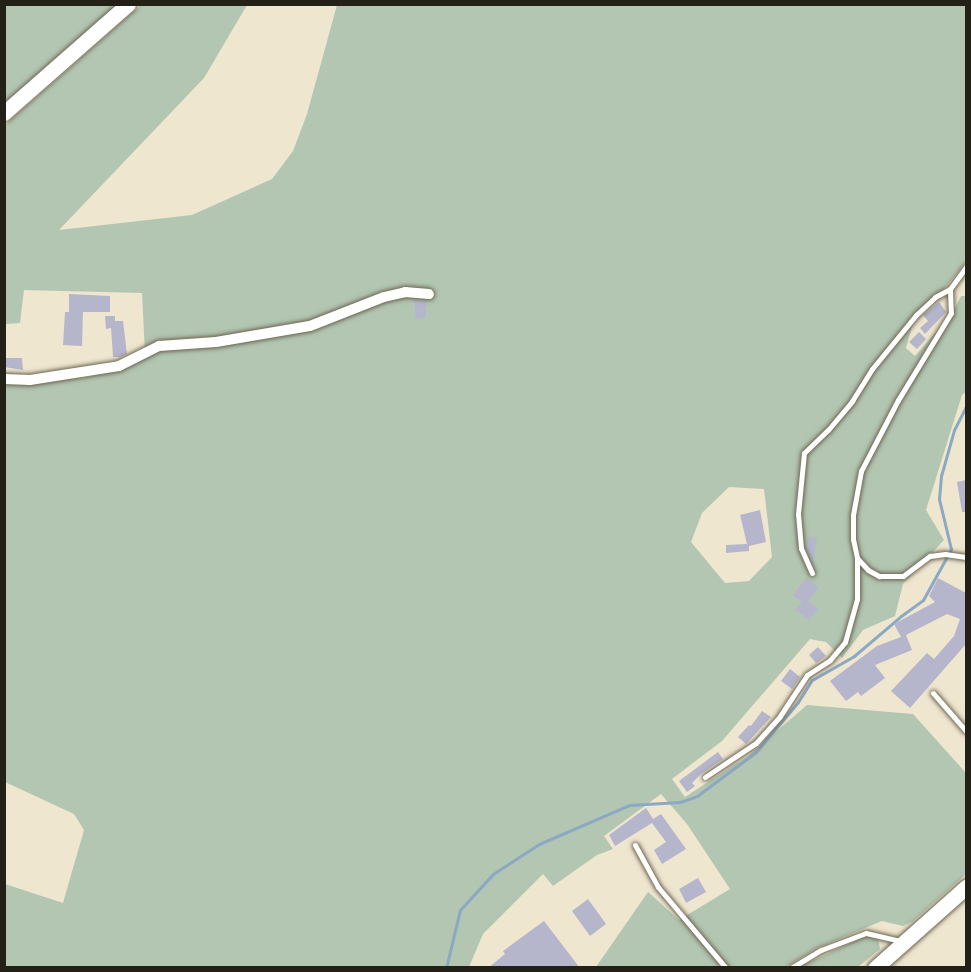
<!DOCTYPE html>
<style>
body{margin:0}
#map{position:relative;width:971px;height:972px;overflow:hidden;background:#efe6d0;font-family:Rubik,sans-serif}
div>[style]{position:absolute}
.green>*{inset:0;background:#b2c6b2}
.stream>*{height:3px;margin:-1.5px;padding:0 1.5px;transform-origin:1.5px;border-radius:1.5px;background:#8ca9c4}
.building>*{inset:0;background:#b5b6cc}
.roads{filter:drop-shadow(0 0 2px #6d6652) drop-shadow(0 0 2px #6d6652)}
.lane>*{height:5px;margin:-2.5px;padding:0 2.5px;transform-origin:2.5px;border-radius:2.5px;background:#fff}
.street>*{height:10px;margin:-5px;padding:0 5px;transform-origin:5px;border-radius:5px;background:#fff}
.secondary>*{height:15px;margin:-7.5px;padding:0 7.5px;transform-origin:7.5px;border-radius:7.5px;background:#fff}
span{translate:-50% -50%;white-space:nowrap;text-align:center;line-height:1.15;-webkit-text-stroke:4.5px #fcf3dd;paint-order:stroke}
.frame{position:absolute;inset:0;border:6px solid #232018;pointer-events:none}
</style>
<div id="map">
<div class="green">
<i style="clip-path:polygon(10px 4px,118px 5px,5px 104px,5px 7px)"></i>
<i style="clip-path:polygon(evenodd,141px 5px,247px 5px,204px 78px,59px 230px,192px 215px,272px 179px,293px 151px,307px 114px,337px 5px,966px 5px,966px 262px,938px 296px,914px 320px,906px 348px,915px 356px,952px 314px,961px 296px,966px 296px,966px 392px,962px 395px,926px 510px,944px 540px,903px 584px,895px 616px,863px 630px,842px 658px,826px 642px,810px 639px,722px 741px,672px 779px,685px 797px,748px 756px,807px 705px,913px 714px,966px 773px,966px 874px,912px 922px,903px 926px,882px 921px,819px 947px,785px 967px,596px 967px,648px 892px,679px 920px,730px 889px,687px 824px,661px 794px,604px 836px,613px 849px,597px 855px,553px 886px,543px 874px,483px 934px,469px 967px,5px 967px,5px 884px,63px 903px,84px 830px,74px 814px,5px 782px,5px 380px,30px 382px,89px 377px,126px 364px,145px 353px,142px 293px,24px 290px,20px 323px,5px 324px,4px 126px,141px 5px,729px 487px,764px 489px,772px 557px,749px 581px,725px 583px,691px 542px,702px 513px,729px 487px)"></i>
<i style="clip-path:polygon(868px 935px,878px 937px,880px 949px,858px 967px,797px 968px)"></i>
</div>
<div class="stream">
<i style="left:446px;top:968px;width:60px;rotate:-76.4deg"></i>
<i style="left:460px;top:910px;width:49px;rotate:-47.5deg"></i>
<i style="left:493px;top:874px;width:55px;rotate:-33.1deg"></i>
<i style="left:539px;top:844px;width:98px;rotate:-23.4deg"></i>
<i style="left:629px;top:805px;width:51px;rotate:-3.4deg"></i>
<i style="left:680px;top:802px;width:18px;rotate:-19deg"></i>
<i style="left:697px;top:796px;width:74px;rotate:-36.7deg"></i>
<i style="left:756px;top:752px;width:65px;rotate:-50deg"></i>
<i style="left:798px;top:702px;width:26px;rotate:-58deg"></i>
<i style="left:812px;top:680px;width:48px;rotate:-29.7deg"></i>
<i style="left:854px;top:656px;width:62px;rotate:-40.4deg"></i>
<i style="left:901px;top:616px;width:27px;rotate:-36deg"></i>
<i style="left:923px;top:600px;width:58px;rotate:-61.2deg"></i>
<i style="left:951px;top:549px;width:51px;rotate:-103.5deg"></i>
<i style="left:939px;top:499px;width:23px;rotate:-85deg"></i>
<i style="left:941px;top:476px;width:48px;rotate:-74.2deg"></i>
<i style="left:954px;top:430px;width:27px;rotate:-63deg"></i>
</div>
<div class="building">
<i style="clip-path:polygon(69px 294px,110px 296px,110px 312px,83px 312px,82px 346px,63px 345px,65px 312px,69px 312px)"></i>
<i style="clip-path:polygon(415px 300px,426px 301px,426px 318px,415px 319px)"></i>
<i style="clip-path:polygon(939px 302px,946px 312px,925px 334px,920px 328px,928px 321px,923px 315px)"></i>
<i style="clip-path:polygon(105px 316px,115px 316px,115px 321px,123px 321px,127px 354px,120px 357px,113px 357px,111px 328px,106px 329px)"></i>
<i style="clip-path:polygon(919px 332px,926px 339px,917px 349px,909px 342px)"></i>
<i style="clip-path:polygon(4px 358px,22px 358px,23px 370px,4px 367px)"></i>
<i style="clip-path:polygon(966px 480px,966px 512px,962px 512px,957px 482px)"></i>
<i style="clip-path:polygon(760px 510px,766px 542px,749px 546px,749px 551px,726px 553px,726px 545px,747px 544px,740px 515px)"></i>
<i style="clip-path:polygon(809px 536px,817px 538px,813px 563px,806px 548px)"></i>
<i style="clip-path:polygon(806px 578px,819px 587px,808px 601px,818px 609px,809px 620px,795px 610px,802px 602px,793px 595px)"></i>
<i style="clip-path:polygon(938px 578px,966px 593px,966px 644px,910px 708px,891px 691px,927px 653px,934px 659px,954px 636px,960px 619px,947px 614px,906px 635px,912px 650px,875px 665px,885px 678px,861px 696px,858px 692px,846px 701px,830px 681px,877px 646px,901px 637px,894px 624px,935px 602px,929px 596px)"></i>
<i style="clip-path:polygon(818px 647px,826px 656px,816px 663px,809px 655px)"></i>
<i style="clip-path:polygon(790px 669px,800px 677px,792px 689px,781px 681px)"></i>
<i style="clip-path:polygon(762px 711px,771px 717px,746px 744px,738px 737px,749px 725px,751px 726px)"></i>
<i style="clip-path:polygon(718px 752px,723px 759px,702px 773px,692px 783px,695px 786px,687px 792px,679px 781px)"></i>
<i style="clip-path:polygon(646px 808px,653px 819px,661px 814px,686px 849px,662px 864px,654px 850px,666px 842px,652px 823px,615px 846px,609px 835px)"></i>
<i style="clip-path:polygon(698px 878px,706px 892px,686px 903px,679px 889px)"></i>
<i style="clip-path:polygon(588px 899px,606px 924px,590px 936px,572px 911px)"></i>
<i style="clip-path:polygon(544px 921px,580px 968px,488px 968px,505px 954px,503px 951px)"></i>
</div>
<div class="roads">
<div class="lane">
<i style="left:966px;top:267px;width:27px;rotate:126deg"></i>
<i style="left:950px;top:289px;width:24px;rotate:88deg"></i>
<i style="left:951px;top:313px;width:102px;rotate:121.3deg"></i>
<i style="left:898px;top:400px;width:80px;rotate:117.5deg"></i>
<i style="left:861px;top:471px;width:45px;rotate:100.3deg"></i>
<i style="left:853px;top:515px;width:24px;rotate:90deg"></i>
<i style="left:853px;top:539px;width:19px;rotate:78deg"></i>
<i style="left:857px;top:558px;width:16px;rotate:47deg"></i>
<i style="left:868px;top:570px;width:13px;rotate:29deg"></i>
<i style="left:879px;top:576px;width:24px"></i>
<i style="left:903px;top:576px;width:34px;rotate:-37deg"></i>
<i style="left:930px;top:556px;width:15px;rotate:-8deg"></i>
<i style="left:945px;top:554px;width:21px;rotate:8deg"></i>
<i style="left:812px;top:573px;width:27px;rotate:-114deg"></i>
<i style="left:801px;top:548px;width:34px;rotate:-95deg"></i>
<i style="left:798px;top:514px;width:61px;rotate:-84.4deg"></i>
<i style="left:804px;top:453px;width:33px;rotate:-44deg"></i>
<i style="left:828px;top:430px;width:38px;rotate:-50deg"></i>
<i style="left:852px;top:401px;width:38px;rotate:-58deg"></i>
<i style="left:872px;top:369px;width:70px;rotate:-50.8deg"></i>
<i style="left:916px;top:315px;width:26px;rotate:-43deg"></i>
<i style="left:935px;top:297px;width:17px;rotate:-28deg"></i>
<i style="left:933px;top:693px;width:50px;rotate:49deg"></i>
<i style="left:705px;top:777px;width:61px;rotate:-33.7deg"></i>
<i style="left:756px;top:743px;width:36px;rotate:-48deg"></i>
<i style="left:780px;top:716px;width:49px;rotate:-56.6deg"></i>
<i style="left:807px;top:675px;width:27px;rotate:-33deg"></i>
<i style="left:830px;top:660px;width:23px;rotate:-50deg"></i>
<i style="left:845px;top:642px;width:45px;rotate:-74.4deg"></i>
<i style="left:857px;top:599px;width:41px;rotate:-90deg"></i>
<i style="left:635px;top:845px;width:48px;rotate:61.3deg"></i>
<i style="left:658px;top:887px;width:106px;rotate:50deg"></i>
<i style="left:791px;top:968px;width:35px;rotate:-31deg"></i>
<i style="left:821px;top:950px;width:48px;rotate:-20.7deg"></i>
<i style="left:866px;top:933px;width:35px;rotate:13deg"></i>
</div>
<div class="street">
<i style="left:4px;top:379px;width:26px;rotate:2deg"></i>
<i style="left:30px;top:380px;width:90px;rotate:-8.9deg"></i>
<i style="left:119px;top:366px;width:45px;rotate:-26.6deg"></i>
<i style="left:159px;top:346px;width:57px;rotate:-4deg"></i>
<i style="left:216px;top:342px;width:95px;rotate:-9.7deg"></i>
<i style="left:310px;top:326px;width:79px;rotate:-21.4deg"></i>
<i style="left:384px;top:297px;width:22px;rotate:-13deg"></i>
<i style="left:405px;top:292px;width:24px;rotate:5deg"></i>
</div>
<div class="secondary">
<i style="left:4px;top:113px;width:165px;rotate:-41.3deg"></i>
<i style="left:875px;top:968px;width:122px;rotate:-41.7deg"></i>
</div>
</div>
<div class="frame"></div>
</div>
